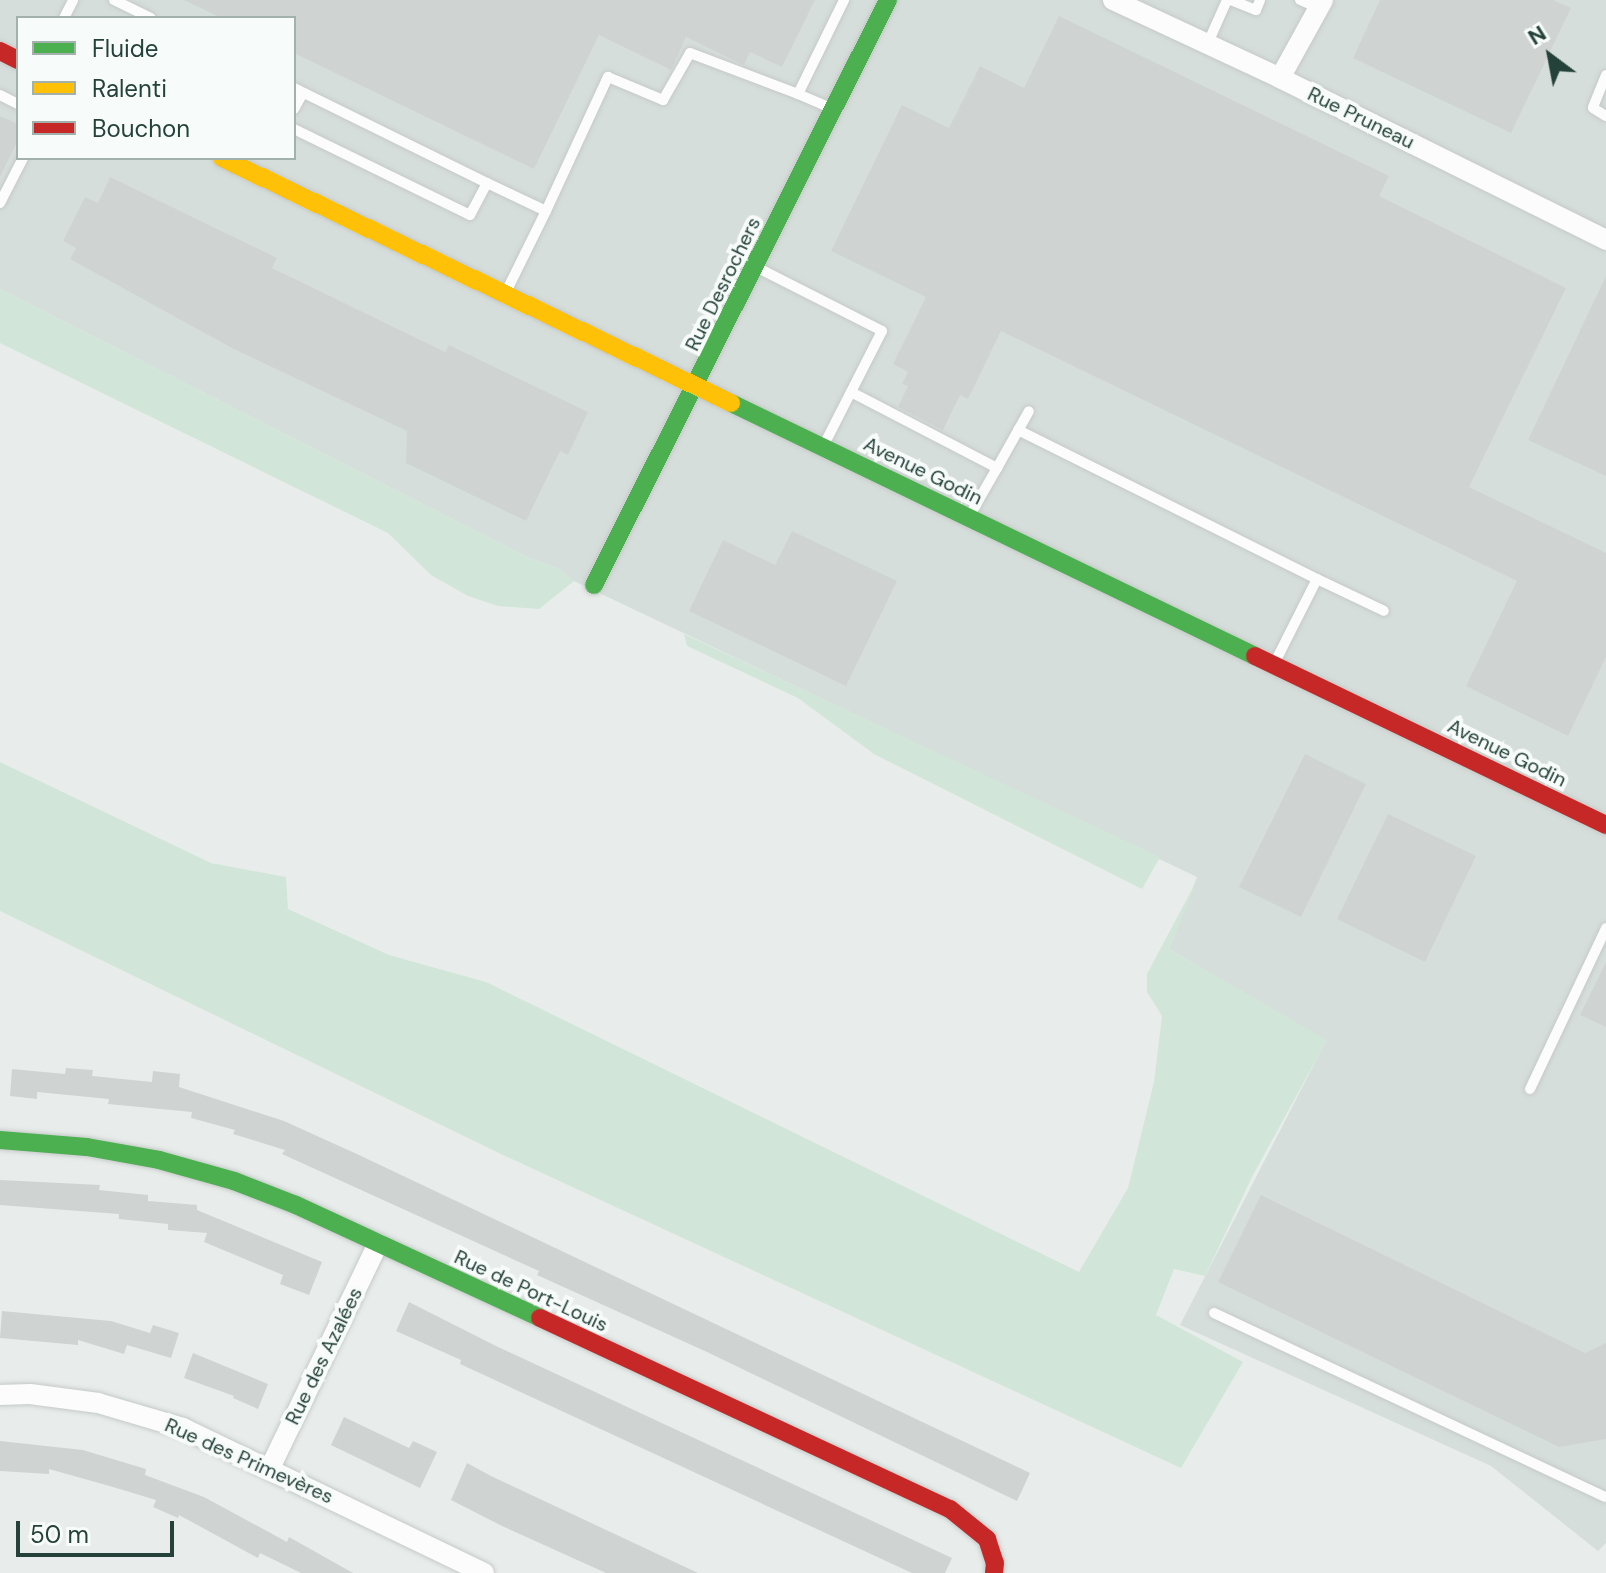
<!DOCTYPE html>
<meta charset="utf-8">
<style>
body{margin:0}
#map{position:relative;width:1606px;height:1573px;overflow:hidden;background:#e8edeb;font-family:"DM Sans",sans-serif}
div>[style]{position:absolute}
.built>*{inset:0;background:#d6dedb}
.green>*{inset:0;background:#d1e6d8}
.building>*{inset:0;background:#cfd4d2}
.roads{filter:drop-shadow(0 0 2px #c5cac8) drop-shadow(0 0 2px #c5cac8)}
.lane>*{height:10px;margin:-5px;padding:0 5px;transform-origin:5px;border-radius:5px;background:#fcfcfc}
.street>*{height:20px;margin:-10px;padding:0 10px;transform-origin:10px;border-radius:10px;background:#fcfcfc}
.fast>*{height:18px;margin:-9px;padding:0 9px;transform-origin:9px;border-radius:9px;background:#4caf50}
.slow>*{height:18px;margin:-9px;padding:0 9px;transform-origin:9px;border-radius:9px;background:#ffc107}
.jam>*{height:18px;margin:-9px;padding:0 9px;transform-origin:9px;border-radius:9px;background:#c62828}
span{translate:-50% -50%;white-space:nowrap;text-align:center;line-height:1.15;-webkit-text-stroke:8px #f7fbf9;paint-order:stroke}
.street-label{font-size:20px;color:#24423a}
.legend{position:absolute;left:16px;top:16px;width:280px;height:144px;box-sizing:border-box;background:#f7fbf9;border:2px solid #a3b1ad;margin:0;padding:10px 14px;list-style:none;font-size:24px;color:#24423a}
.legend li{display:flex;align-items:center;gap:16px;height:40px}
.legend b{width:40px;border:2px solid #a3b1ad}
.north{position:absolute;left:1510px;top:16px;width:80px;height:80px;-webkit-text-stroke:6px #f7fbf9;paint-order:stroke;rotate:328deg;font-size:22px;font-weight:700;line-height:32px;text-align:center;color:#24423a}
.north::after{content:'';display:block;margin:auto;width:28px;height:36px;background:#24423a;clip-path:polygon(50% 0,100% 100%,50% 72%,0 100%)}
.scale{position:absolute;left:16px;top:1521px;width:158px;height:36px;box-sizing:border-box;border:4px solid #24423a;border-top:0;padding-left:10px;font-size:24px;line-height:28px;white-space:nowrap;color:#24423a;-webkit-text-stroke:6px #f7fbf9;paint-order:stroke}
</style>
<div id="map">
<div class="built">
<i style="clip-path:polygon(evenodd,0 0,1606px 0,1606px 1543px,1598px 1551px,1491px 1466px,1180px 1325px,1326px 1041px,1169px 949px,1197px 877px,574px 581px,557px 568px,529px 558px,0 289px,0 0,18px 18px,294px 18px,294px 158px,18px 158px,18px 18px)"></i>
</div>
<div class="green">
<i style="clip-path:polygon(0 289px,529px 558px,557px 568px,574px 581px,539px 609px,498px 606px,468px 596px,431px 575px,388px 533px,0 343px)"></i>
<i style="clip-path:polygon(684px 634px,1160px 857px,1142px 889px,874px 754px,798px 698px,687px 646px)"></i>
<i style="clip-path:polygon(0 762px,211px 863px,286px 877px,288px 909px,389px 955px,486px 982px,1079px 1272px,1128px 1188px,1154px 1082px,1162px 1016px,1147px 992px,1147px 974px,1198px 878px,1169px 949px,1327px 1040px,1253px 1175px,1205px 1276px,1174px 1269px,1156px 1315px,1243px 1362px,1181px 1468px,503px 1155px,0 911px)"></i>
</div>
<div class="building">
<i style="clip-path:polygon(184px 0,815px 0,782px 67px,750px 52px,744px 65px,686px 37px,671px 70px,599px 35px,534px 169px,294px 53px,294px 18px,221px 18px)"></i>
<i style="clip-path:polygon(1380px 0,1553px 0,1571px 8px,1511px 133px,1353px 58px)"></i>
<i style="clip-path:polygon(1059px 16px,1389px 176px,1379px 196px,1566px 288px,1469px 487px,1606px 553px,1606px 657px,1568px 736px,1466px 686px,1517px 581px,1001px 331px,968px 399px,960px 395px,943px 430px,898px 407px,908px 386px,902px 384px,908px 372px,893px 364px,926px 297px,831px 251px,902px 105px,949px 128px,980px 66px,1024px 88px)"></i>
<i style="clip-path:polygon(0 116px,18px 124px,18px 140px,0 177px)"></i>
<i style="clip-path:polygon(110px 177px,277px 258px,272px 268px,445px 352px,449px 345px,588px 412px,568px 455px,560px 451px,526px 521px,406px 463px,407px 431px,232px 348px,70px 259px,76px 248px,63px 241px,85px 197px,98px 203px)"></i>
<i style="clip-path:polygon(1606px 276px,1606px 476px,1528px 440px)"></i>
<i style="clip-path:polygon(792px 531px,897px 581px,846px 686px,689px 611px,723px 540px,775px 565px)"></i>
<i style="clip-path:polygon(1305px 754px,1366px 784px,1301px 917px,1239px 887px)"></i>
<i style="clip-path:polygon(1388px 814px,1476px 856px,1425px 962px,1337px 919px)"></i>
<i style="clip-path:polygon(1606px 962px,1606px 1027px,1580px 1015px)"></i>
<i style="clip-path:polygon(66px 1068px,93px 1070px,92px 1076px,152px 1082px,153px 1071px,180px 1074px,179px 1087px,284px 1121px,359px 1155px,1030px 1473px,1017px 1501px,707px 1352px,537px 1275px,539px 1271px,282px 1154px,285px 1150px,233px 1134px,235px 1130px,191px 1118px,192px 1112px,108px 1104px,109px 1099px,37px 1092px,37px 1099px,10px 1096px,12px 1069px,65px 1074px)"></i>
<i style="clip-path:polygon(0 1180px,100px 1185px,99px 1190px,148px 1195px,148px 1201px,197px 1205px,197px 1210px,322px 1262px,309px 1295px,280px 1284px,283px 1275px,204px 1242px,207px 1233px,168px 1230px,168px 1224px,119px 1219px,119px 1214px,0 1205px)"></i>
<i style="clip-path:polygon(1261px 1195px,1585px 1353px,1606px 1343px,1606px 1439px,1559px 1447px,1218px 1282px)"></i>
<i style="clip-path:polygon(409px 1302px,496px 1346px,952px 1558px,945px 1573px,912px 1573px,460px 1364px,461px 1360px,396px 1331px)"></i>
<i style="clip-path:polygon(2px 1311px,111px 1321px,150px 1333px,153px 1325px,179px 1333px,171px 1358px,127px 1345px,124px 1354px,78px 1340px,78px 1345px,0 1338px)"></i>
<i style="clip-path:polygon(193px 1353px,268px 1384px,258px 1409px,233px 1398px,234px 1396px,184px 1378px)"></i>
<i style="clip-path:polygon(344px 1417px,409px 1448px,413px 1441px,437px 1452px,420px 1488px,331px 1445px)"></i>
<i style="clip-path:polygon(0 1441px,83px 1450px,146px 1469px,145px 1475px,204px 1497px,287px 1542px,289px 1537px,353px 1573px,301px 1573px,260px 1553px,258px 1558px,179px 1515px,178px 1518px,153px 1507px,156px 1500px,113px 1487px,49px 1469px,49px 1474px,0 1471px)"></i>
<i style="clip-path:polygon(467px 1463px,491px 1476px,698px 1573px,606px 1573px,502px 1526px,451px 1500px)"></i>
</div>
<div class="roads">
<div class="lane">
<i style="left:114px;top:0;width:41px;rotate:25.9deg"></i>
<i style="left:1231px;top:0;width:27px;rotate:22deg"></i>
<i style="left:1256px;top:10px;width:11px;rotate:-68deg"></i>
<i style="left:1300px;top:0;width:21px;rotate:23deg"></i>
<i style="left:64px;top:18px;width:20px;rotate:-63deg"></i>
<i style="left:1207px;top:45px;width:49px;rotate:-66deg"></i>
<i style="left:1606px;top:75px;width:35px;rotate:112deg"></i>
<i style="left:1593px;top:108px;width:15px;rotate:32deg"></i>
<i style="left:294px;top:88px;width:215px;rotate:26.2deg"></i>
<i style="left:487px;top:183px;width:36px;rotate:118deg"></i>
<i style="left:470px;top:215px;width:196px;rotate:-154deg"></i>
<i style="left:798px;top:94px;width:34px;rotate:23deg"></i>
<i style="left:0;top:95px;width:20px;rotate:27deg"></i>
<i style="left:294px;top:109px;width:18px;rotate:-61deg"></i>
<i style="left:487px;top:183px;width:65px;rotate:25.4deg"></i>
<i style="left:546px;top:211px;width:148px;rotate:-65.2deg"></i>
<i style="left:608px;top:77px;width:60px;rotate:22.7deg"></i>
<i style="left:663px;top:100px;width:54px;rotate:-60.1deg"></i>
<i style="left:690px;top:53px;width:116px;rotate:20.8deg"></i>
<i style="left:798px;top:94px;width:105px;rotate:-63.9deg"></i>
<i style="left:0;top:203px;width:51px;rotate:-62.9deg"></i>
<i style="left:758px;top:268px;width:139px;rotate:26.9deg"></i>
<i style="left:882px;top:331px;width:128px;rotate:117deg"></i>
<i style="left:506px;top:292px;width:90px;rotate:-63.7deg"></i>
<i style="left:851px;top:392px;width:165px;rotate:27.5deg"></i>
<i style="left:997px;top:468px;width:54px;rotate:119.9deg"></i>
<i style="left:1018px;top:430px;width:334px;rotate:26.5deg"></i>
<i style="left:1317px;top:579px;width:93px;rotate:116.8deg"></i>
<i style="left:997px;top:468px;width:65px;rotate:-60.7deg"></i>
<i style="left:1317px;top:579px;width:74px;rotate:25.5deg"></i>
<i style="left:1530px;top:1089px;width:178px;rotate:-64.7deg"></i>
<i style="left:1214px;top:1313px;width:432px;rotate:25.2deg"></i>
</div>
<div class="street">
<i style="left:1113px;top:0;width:184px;rotate:25deg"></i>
<i style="left:1280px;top:78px;width:364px;rotate:26.4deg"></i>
<i style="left:1280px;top:78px;width:89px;rotate:-61.1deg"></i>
<i style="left:0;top:1395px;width:30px;rotate:-2deg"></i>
<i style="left:30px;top:1394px;width:69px;rotate:7.5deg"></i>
<i style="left:98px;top:1403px;width:89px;rotate:16.4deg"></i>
<i style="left:183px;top:1428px;width:334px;rotate:25.7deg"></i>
<i style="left:270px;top:1468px;width:249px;rotate:-64.3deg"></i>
</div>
<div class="fast">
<i style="left:731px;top:403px;width:582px;rotate:25.77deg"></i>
<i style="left:594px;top:585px;width:655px;rotate:-63.32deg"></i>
<i style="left:0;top:1140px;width:87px;rotate:4.6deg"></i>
<i style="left:87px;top:1147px;width:73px;rotate:10.2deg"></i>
<i style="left:159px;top:1160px;width:78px;rotate:15.6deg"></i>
<i style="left:234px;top:1181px;width:66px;rotate:21.2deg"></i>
<i style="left:296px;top:1205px;width:269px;rotate:24.8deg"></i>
</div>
<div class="slow">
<i style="left:222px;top:158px;width:565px;rotate:25.7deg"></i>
</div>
<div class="jam">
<i style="left:0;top:51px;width:20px;rotate:27deg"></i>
<i style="left:1255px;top:656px;width:390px;rotate:25.7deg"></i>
<i style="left:540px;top:1318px;width:452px;rotate:25deg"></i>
<i style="left:950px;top:1509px;width:48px;rotate:39deg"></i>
<i style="left:987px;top:1539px;width:25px;rotate:72deg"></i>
<i style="left:995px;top:1563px;width:10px;rotate:96deg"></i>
</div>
</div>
<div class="street-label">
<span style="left:1361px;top:118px;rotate:26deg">Rue Pruneau</span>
<span style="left:723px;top:284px;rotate:-64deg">Rue Desrochers</span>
<span style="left:923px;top:471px;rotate:26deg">Avenue Godin</span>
<span style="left:1507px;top:753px;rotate:26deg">Avenue Godin</span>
<span style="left:531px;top:1291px;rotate:25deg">Rue de Port-Louis</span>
<span style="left:324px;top:1356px;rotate:-64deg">Rue des Azalées</span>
<span style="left:249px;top:1461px;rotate:24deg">Rue des Primevères</span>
</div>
<ul class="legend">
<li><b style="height:10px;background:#4caf50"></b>Fluide</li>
<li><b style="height:10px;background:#ffc107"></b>Ralenti</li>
<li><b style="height:10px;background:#c62828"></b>Bouchon</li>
</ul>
<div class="north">N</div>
<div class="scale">50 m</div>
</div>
